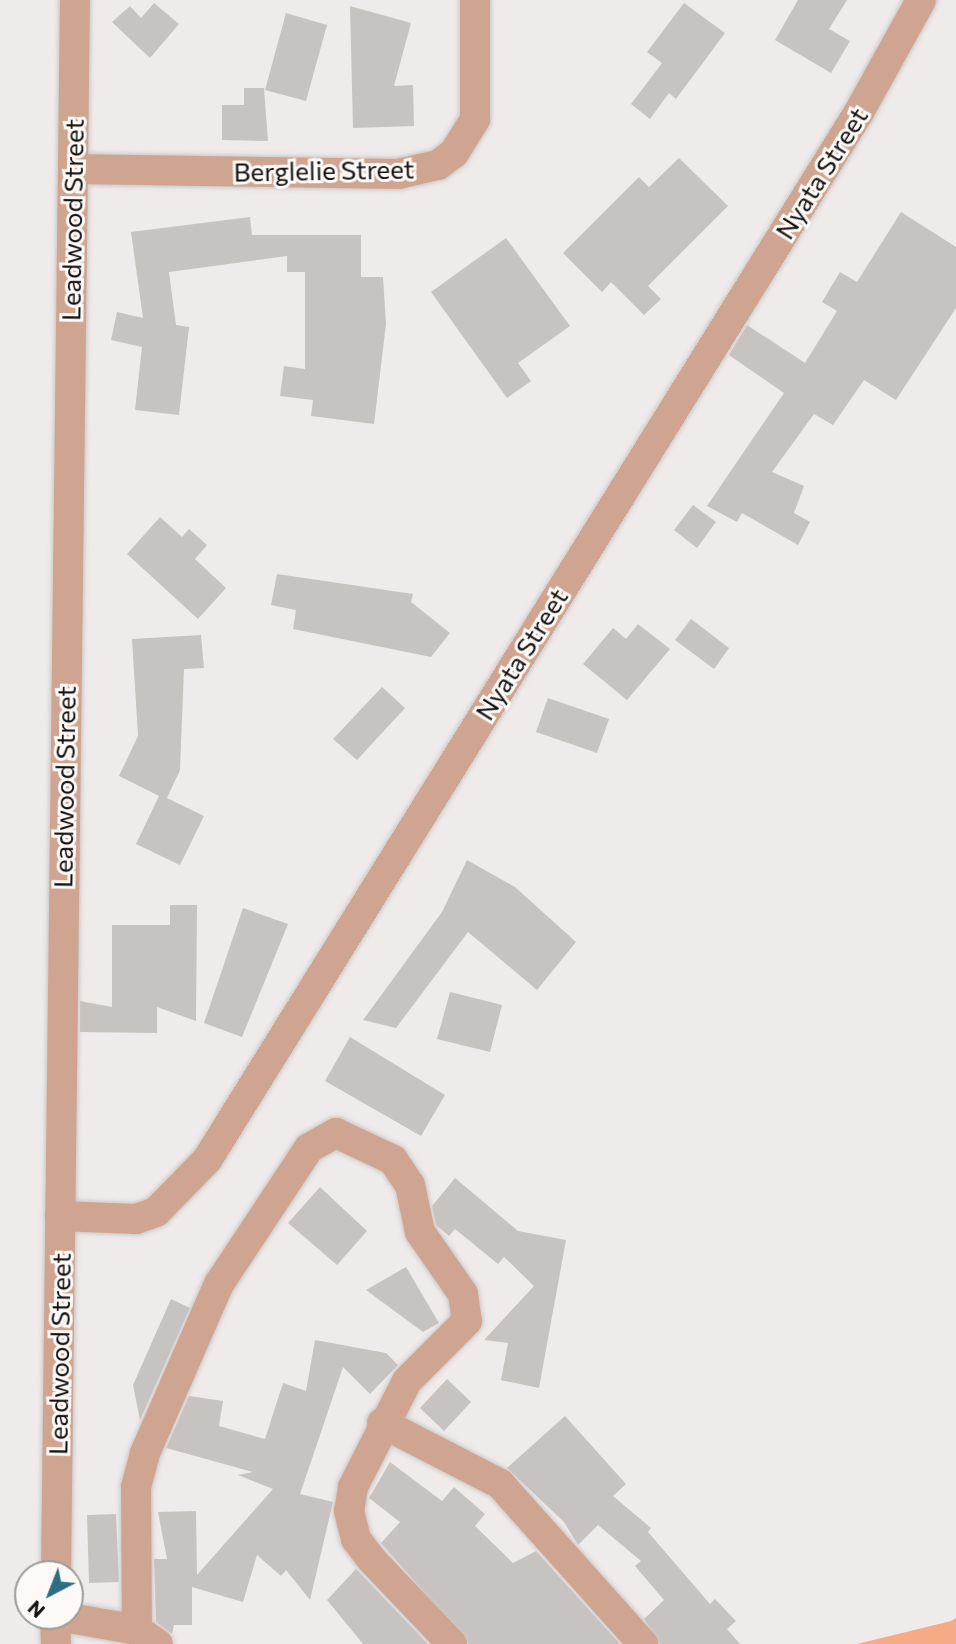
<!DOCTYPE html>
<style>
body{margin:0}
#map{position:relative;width:956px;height:1644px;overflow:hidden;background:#efebea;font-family:Commissioner,sans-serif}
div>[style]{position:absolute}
.forest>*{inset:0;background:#f6aa86}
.building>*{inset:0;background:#c6c3c1}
.roads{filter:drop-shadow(0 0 2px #ccc8c7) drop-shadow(0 0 2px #ccc8c7)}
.minor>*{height:30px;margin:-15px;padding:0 15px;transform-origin:15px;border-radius:15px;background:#cfa591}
span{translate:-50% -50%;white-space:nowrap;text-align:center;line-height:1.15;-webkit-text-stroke:6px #fcf9f7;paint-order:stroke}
.street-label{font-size:26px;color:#121110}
.north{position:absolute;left:14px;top:1560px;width:70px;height:70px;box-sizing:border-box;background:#fcf9f7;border:2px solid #9e9c9b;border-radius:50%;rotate:222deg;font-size:19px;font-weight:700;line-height:28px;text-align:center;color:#121110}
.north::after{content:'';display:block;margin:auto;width:24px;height:32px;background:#2e6e82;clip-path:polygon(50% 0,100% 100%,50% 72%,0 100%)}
</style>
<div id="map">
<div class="forest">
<i style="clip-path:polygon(956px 1618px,956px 1644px,857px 1644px,951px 1621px)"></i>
</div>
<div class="building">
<i style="clip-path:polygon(798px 0,847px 0,829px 29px,850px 41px,831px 73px,775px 40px)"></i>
<i style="clip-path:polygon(154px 3px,179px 24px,150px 58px,112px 22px,130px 6px,141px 18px)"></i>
<i style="clip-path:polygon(684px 3px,725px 33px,676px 99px,669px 93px,650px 119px,631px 104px,662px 63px,647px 52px)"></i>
<i style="clip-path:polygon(350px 6px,411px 23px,394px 86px,413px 85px,414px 126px,353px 128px)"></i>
<i style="clip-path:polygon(286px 13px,327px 25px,306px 101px,265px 90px)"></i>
<i style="clip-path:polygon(244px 88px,264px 88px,268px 141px,222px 140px,222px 105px,244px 105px)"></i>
<i style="clip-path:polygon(679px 158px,728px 206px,648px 286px,661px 299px,644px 315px,611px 282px,602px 292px,563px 253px,639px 177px,649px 187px)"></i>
<i style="clip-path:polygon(901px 212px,956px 247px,956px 308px,896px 400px,864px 380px,833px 425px,814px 414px,772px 472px,804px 486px,794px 513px,810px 522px,798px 545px,742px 513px,737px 522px,707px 506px,784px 393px,729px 355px,747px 325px,805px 363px,837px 311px,822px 302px,840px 272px,857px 282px)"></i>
<i style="clip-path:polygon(250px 217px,252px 235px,361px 235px,361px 277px,383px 277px,386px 324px,374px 424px,311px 416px,313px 400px,280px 396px,284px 366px,305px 369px,305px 272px,287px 272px,287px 256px,169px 272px,176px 325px,189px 327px,179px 415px,135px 410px,142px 347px,111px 340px,117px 312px,143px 318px,131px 232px)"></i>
<i style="clip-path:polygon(506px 238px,570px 326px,518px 363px,531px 381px,507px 398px,431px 292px)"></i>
<i style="clip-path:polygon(693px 505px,716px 522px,697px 548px,674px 530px)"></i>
<i style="clip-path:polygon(160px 517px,182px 537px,189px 529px,207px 545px,195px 559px,226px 588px,198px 619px,127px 554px)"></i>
<i style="clip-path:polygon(277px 574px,413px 594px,411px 602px,450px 633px,431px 657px,293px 629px,296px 610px,271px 605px)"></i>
<i style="clip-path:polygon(691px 619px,729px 648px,714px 669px,675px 640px)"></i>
<i style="clip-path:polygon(638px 624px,670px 649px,627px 700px,583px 664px,613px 628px,626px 639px)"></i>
<i style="clip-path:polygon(201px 635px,204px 668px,184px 669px,180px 770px,167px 798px,204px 816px,180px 865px,136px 844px,159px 796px,119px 776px,138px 736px,132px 639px)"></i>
<i style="clip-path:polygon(382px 687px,405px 708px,357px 760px,333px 739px)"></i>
<i style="clip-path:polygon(548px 698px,609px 719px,597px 753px,536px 732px)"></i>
<i style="clip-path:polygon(467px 860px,515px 887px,576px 942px,537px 990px,468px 932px,396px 1028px,363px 1020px,442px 912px)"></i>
<i style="clip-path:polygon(170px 905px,197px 905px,196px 1021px,157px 1007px,157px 1033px,80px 1032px,80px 1001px,112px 1007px,112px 925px,170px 925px)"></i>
<i style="clip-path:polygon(243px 908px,288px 924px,242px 1037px,204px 1023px)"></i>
<i style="clip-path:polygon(450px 992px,502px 1005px,490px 1052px,437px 1039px)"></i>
<i style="clip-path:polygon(350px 1037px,445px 1095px,421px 1136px,325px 1081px)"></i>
<i style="clip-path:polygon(455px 1178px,518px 1231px,566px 1240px,539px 1388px,501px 1380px,508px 1343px,484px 1340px,534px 1286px,504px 1257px,498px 1264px,455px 1229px,449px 1236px,436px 1225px,432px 1206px)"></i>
<i style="clip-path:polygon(320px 1187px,367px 1231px,337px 1265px,288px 1223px)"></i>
<i style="clip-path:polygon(406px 1267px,439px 1323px,423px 1332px,366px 1290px)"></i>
<i style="clip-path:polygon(171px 1299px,190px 1308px,140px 1420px,133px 1385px)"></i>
<i style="clip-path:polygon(315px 1340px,386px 1353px,398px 1365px,370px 1394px,343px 1367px,300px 1494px,333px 1502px,310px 1600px,286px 1570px,281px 1576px,257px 1555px,243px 1602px,192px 1587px,192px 1625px,174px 1625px,172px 1634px,156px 1622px,154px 1559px,167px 1559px,158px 1512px,196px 1511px,197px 1575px,273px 1489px,238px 1475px,253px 1472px,166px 1448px,189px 1396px,223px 1401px,219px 1426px,265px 1439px,283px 1383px,306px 1391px)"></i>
<i style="clip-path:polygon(447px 1379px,471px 1402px,444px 1431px,420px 1408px)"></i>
<i style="clip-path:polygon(565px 1416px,626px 1484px,613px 1496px,651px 1528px,648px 1532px,710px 1604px,715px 1599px,736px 1621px,727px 1629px,740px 1644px,660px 1644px,644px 1619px,664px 1600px,635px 1566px,641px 1561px,598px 1525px,578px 1545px,564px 1522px,507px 1468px)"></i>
<i style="clip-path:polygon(390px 1462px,442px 1501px,454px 1487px,485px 1514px,475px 1526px,513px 1563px,536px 1551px,620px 1644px,469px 1644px,381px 1543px,400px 1522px,369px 1498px)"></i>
<i style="clip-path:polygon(116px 1514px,119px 1582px,89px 1583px,87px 1515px)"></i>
<i style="clip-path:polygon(356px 1569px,359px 1572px,428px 1644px,363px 1644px,327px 1600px)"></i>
</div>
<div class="roads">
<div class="minor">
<i style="left:73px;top:169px;width:325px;rotate:0.9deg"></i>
<i style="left:398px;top:174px;width:41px;rotate:-12.7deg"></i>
<i style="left:438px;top:165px;width:20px;rotate:-37deg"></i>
<i style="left:454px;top:153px;width:40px;rotate:-58deg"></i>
<i style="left:475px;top:119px;width:119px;rotate:-90deg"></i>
<i style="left:60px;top:1216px;width:76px;rotate:2.3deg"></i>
<i style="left:136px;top:1219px;width:21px;rotate:-19deg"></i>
<i style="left:156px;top:1212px;width:73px;rotate:-45.6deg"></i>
<i style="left:207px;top:1160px;width:1234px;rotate:-58.11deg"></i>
<i style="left:859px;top:112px;width:128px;rotate:-61deg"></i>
<i style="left:382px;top:1423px;width:133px;rotate:27.3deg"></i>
<i style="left:500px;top:1484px;width:215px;rotate:48.2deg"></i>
<i style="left:56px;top:1574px;width:1574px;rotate:-89.31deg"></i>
<i style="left:55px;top:1616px;width:28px;rotate:88deg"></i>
<i style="left:58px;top:1616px;width:80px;rotate:10deg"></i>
<i style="left:137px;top:1630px;width:25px;rotate:34deg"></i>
<i style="left:137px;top:1630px;width:143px;rotate:-90.4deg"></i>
<i style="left:136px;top:1487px;width:35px;rotate:-75deg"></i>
<i style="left:145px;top:1453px;width:184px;rotate:-66.4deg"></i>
<i style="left:219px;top:1284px;width:163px;rotate:-56.5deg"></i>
<i style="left:309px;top:1148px;width:31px;rotate:-29deg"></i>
<i style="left:336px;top:1133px;width:63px;rotate:25.3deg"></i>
<i style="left:393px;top:1160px;width:30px;rotate:56deg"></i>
<i style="left:410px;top:1185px;width:48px;rotate:78deg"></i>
<i style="left:420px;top:1232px;width:75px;rotate:55.3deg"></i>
<i style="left:463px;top:1294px;width:27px;rotate:82deg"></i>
<i style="left:467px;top:1321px;width:85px;rotate:135deg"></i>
<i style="left:407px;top:1381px;width:119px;rotate:117deg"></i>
<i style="left:353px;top:1487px;width:24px;rotate:99deg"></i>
<i style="left:349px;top:1511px;width:29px;rotate:76deg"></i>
<i style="left:356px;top:1539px;width:26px;rotate:53deg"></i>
<i style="left:372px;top:1560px;width:116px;rotate:46.4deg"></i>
</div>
</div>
<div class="street-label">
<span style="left:324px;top:170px;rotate:-1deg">Berglelie Street</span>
<span style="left:821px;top:173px;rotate:-58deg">Nyata Street</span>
<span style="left:72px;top:220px;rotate:-89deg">Leadwood Street</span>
<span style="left:521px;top:654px;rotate:-58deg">Nyata Street</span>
<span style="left:64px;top:787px;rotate:-89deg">Leadwood Street</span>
<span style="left:59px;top:1354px;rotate:-89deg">Leadwood Street</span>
</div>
<div class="north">N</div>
</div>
